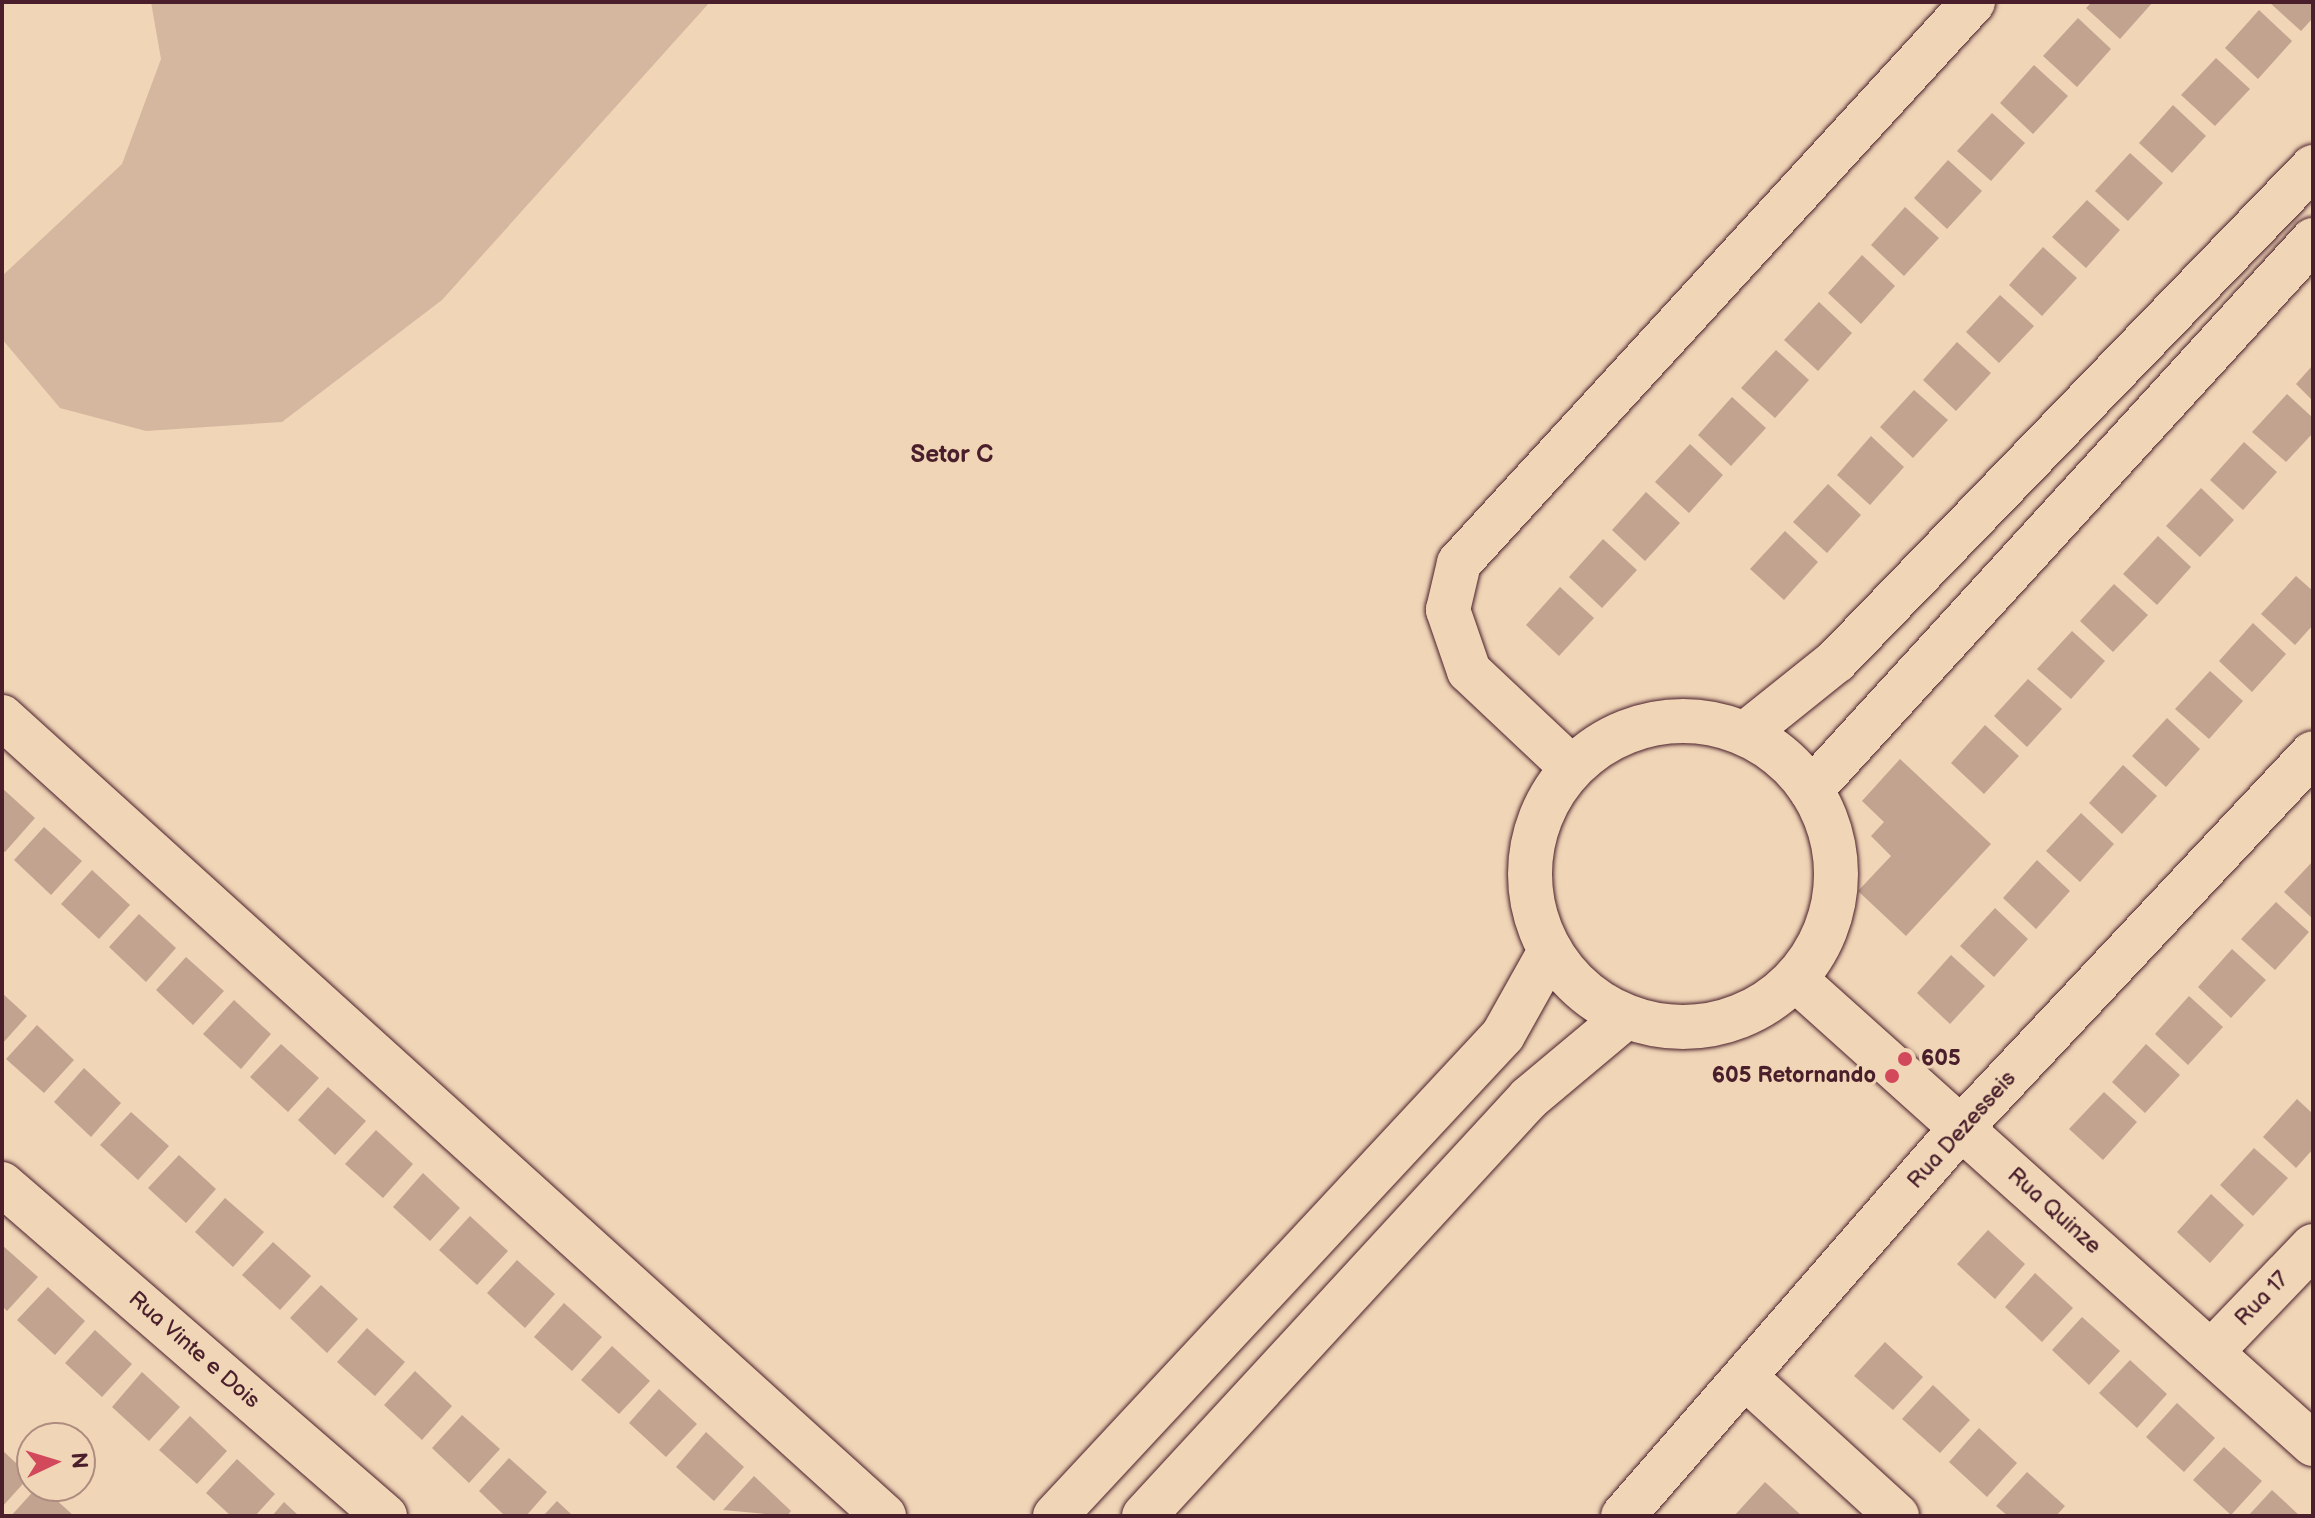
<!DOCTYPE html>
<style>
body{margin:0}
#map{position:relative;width:2315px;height:1518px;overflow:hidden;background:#f0d5b7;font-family:"Balsamiq Sans",sans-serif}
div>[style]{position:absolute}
.green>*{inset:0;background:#d5b7a0}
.building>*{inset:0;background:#c2a390}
.roads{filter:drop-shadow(0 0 2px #4a1f2b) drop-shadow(0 0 2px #4a1f2b)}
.minor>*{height:44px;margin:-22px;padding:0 22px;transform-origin:22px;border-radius:22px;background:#f0d5b7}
.minor>.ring{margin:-22px;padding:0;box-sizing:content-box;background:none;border:44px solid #f0d5b7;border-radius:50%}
.dots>*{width:22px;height:22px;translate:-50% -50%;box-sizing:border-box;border:4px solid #f0d5b7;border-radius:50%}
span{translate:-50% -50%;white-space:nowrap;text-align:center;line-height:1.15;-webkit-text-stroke:6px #f0d5b7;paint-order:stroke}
.poi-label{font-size:22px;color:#4a1f2b;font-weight:700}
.left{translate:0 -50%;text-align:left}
.right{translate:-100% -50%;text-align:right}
.street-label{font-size:22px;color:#4a1f2b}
.neighbourhood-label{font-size:24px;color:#4a1f2b;font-weight:700}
.frame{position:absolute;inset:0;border:4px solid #4a1f2b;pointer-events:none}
.north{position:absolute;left:16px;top:1422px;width:80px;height:80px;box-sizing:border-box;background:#f0d5b7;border:2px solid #ae8c7f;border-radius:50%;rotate:86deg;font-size:22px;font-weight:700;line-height:32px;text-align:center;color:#4a1f2b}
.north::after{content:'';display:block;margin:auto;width:28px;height:36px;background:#d1495b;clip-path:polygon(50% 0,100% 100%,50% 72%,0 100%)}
</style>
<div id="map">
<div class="green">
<i style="clip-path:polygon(151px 2px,710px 2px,442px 300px,282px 422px,146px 431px,60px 408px,2px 339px,2px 276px,122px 164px,161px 59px)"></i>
</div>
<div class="building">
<i style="clip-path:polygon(2092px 2px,2153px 2px,2120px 39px,2086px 8px)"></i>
<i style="clip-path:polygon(2269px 2px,2313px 2px,2313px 18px,2301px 31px)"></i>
<i style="clip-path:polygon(2259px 10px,2292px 41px,2258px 79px,2225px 48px)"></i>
<i style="clip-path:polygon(2078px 18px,2111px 49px,2077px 87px,2043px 56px)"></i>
<i style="clip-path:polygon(2216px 58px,2250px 89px,2215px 126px,2181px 95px)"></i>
<i style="clip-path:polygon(2034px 65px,2068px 96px,2033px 134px,2000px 103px)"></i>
<i style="clip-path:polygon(2173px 105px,2206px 136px,2172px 173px,2139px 143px)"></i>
<i style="clip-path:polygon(1992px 113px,2025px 143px,1991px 181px,1957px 151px)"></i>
<i style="clip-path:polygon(2130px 153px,2163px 183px,2128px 221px,2095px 191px)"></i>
<i style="clip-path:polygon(1948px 160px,1982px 191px,1947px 229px,1914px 198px)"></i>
<i style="clip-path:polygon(2087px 200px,2120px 230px,2086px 268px,2052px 237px)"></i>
<i style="clip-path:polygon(1905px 207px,1939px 238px,1904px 276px,1871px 245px)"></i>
<i style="clip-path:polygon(2043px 247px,2077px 278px,2042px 316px,2009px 285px)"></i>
<i style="clip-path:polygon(1862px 255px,1895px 286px,1861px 324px,1828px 293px)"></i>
<i style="clip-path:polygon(2000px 295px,2034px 326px,1999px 363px,1966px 332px)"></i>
<i style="clip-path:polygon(1819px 302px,1852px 333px,1818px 371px,1784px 340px)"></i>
<i style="clip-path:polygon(1957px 342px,1991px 373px,1956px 411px,1923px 380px)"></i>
<i style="clip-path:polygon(1776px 350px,1809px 380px,1775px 418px,1741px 388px)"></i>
<i style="clip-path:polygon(2313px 365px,2313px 401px,2296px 384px)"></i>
<i style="clip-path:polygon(1914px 390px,1948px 420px,1913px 458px,1880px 427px)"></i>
<i style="clip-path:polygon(2287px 394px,2313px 418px,2313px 433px,2286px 462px,2252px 432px)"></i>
<i style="clip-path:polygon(1732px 397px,1766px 428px,1731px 466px,1698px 435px)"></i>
<i style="clip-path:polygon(1871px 436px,1904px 467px,1870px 505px,1837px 475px)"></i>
<i style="clip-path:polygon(2244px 442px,2277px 472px,2243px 510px,2210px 480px)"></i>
<i style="clip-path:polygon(1690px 444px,1723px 475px,1689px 513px,1655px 482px)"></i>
<i style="clip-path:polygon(1828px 484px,1861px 515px,1827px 553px,1793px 522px)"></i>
<i style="clip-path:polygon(2201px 488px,2234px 520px,2200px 557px,2166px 526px)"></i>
<i style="clip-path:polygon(1646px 492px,1680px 523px,1645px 561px,1612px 530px)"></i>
<i style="clip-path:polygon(1785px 531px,1818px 562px,1784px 600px,1750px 569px)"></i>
<i style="clip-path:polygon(2158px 536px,2191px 567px,2157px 605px,2123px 574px)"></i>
<i style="clip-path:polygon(1603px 539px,1637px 570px,1602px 608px,1569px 577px)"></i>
<i style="clip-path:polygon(2296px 576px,2313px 591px,2313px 625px,2295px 645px,2261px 614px)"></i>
<i style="clip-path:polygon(2114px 584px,2148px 615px,2113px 652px,2080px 621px)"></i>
<i style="clip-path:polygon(1560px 587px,1594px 618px,1559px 656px,1526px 625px)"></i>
<i style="clip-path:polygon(2253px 623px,2286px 654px,2252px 692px,2219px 661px)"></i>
<i style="clip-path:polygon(2072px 631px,2105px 661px,2071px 699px,2037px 669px)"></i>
<i style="clip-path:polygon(2210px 671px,2243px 701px,2209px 739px,2175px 709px)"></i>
<i style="clip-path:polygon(2028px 679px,2062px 709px,2027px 747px,1994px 716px)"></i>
<i style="clip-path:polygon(2167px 718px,2200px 749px,2166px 787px,2132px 756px)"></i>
<i style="clip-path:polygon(1985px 725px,2019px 756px,1984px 794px,1951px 763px)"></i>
<i style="clip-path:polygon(1900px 759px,1991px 844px,1906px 936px,1858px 891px,1891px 856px,1871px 836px,1884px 822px,1862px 801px)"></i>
<i style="clip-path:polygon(2123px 765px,2157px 796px,2122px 834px,2089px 803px)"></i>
<i style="clip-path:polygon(2px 788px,35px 818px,5px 852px,2px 850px)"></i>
<i style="clip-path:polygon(2081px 813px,2114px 844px,2080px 882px,2046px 851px)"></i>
<i style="clip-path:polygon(44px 827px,82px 861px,51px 895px,14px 860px)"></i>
<i style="clip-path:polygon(2037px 860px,2070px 891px,2036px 929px,2003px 898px)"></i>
<i style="clip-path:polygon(2313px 861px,2313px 919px,2284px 892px)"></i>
<i style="clip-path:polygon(92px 870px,130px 905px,99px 939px,61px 904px)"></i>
<i style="clip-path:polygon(2276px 902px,2309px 932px,2275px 970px,2241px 939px)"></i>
<i style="clip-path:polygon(1995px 908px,2028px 939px,1994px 977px,1960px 946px)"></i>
<i style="clip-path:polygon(139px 914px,176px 948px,146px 982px,109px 947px)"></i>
<i style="clip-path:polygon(2232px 949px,2266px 980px,2231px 1018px,2198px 987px)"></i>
<i style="clip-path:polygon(1951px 955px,1985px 986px,1950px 1024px,1917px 993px)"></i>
<i style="clip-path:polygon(186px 957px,224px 991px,193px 1025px,156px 990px)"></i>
<i style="clip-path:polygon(2px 993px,27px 1016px,2px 1044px)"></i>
<i style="clip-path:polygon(2189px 996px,2223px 1027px,2188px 1065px,2155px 1034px)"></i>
<i style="clip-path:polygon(234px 1000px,271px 1034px,241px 1069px,203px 1034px)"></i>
<i style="clip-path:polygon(37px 1025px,74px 1060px,44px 1093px,6px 1059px)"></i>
<i style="clip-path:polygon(281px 1044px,319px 1078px,288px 1112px,250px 1077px)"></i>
<i style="clip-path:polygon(2146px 1044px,2180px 1075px,2145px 1113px,2112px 1082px)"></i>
<i style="clip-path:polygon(84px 1068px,121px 1103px,91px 1137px,54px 1102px)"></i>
<i style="clip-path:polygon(328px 1087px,366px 1121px,335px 1155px,298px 1120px)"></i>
<i style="clip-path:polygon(2104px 1092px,2137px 1122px,2103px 1160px,2069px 1129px)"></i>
<i style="clip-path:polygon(2297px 1099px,2313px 1114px,2313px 1149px,2296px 1168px,2263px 1137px)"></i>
<i style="clip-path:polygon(131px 1112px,169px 1146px,138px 1180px,100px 1145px)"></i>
<i style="clip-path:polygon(376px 1130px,413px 1164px,383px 1198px,345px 1164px)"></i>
<i style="clip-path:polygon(2254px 1148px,2288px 1178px,2253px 1216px,2220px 1185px)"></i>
<i style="clip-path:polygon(179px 1155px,216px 1189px,186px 1223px,148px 1188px)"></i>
<i style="clip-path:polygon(423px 1173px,460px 1208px,430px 1241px,393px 1207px)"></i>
<i style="clip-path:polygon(2211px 1194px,2244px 1225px,2210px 1263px,2177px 1232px)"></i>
<i style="clip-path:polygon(225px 1198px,264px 1232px,233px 1267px,195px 1232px)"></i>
<i style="clip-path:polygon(470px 1216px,508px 1251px,477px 1285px,439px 1250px)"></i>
<i style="clip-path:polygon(1988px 1230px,2025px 1264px,1995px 1299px,1957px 1264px)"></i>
<i style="clip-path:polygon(273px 1242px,311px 1276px,280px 1310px,242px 1275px)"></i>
<i style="clip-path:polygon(2px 1245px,38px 1277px,7px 1311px,2px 1306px)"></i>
<i style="clip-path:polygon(517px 1260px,555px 1294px,525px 1328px,487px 1293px)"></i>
<i style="clip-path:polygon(2035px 1273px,2073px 1308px,2042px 1342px,2005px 1307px)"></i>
<i style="clip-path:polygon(321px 1285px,358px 1319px,327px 1353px,290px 1318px)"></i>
<i style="clip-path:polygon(48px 1287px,85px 1321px,55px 1355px,17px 1320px)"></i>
<i style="clip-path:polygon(564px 1303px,602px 1337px,572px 1371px,534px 1337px)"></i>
<i style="clip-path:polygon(2082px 1317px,2120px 1351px,2089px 1385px,2052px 1350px)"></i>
<i style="clip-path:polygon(367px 1328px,405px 1362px,375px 1396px,337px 1362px)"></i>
<i style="clip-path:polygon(95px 1330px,132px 1364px,102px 1397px,65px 1363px)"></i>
<i style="clip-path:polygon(1885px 1342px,1923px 1377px,1893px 1410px,1854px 1376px)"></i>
<i style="clip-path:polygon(612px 1346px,650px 1381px,619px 1414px,581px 1380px)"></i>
<i style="clip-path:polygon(2130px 1360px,2167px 1394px,2137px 1428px,2099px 1393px)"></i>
<i style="clip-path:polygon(415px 1371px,452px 1406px,422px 1440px,384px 1405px)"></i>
<i style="clip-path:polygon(142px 1372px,180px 1407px,149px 1441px,112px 1407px)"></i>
<i style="clip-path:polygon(1933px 1385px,1970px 1420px,1940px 1453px,1902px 1419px)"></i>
<i style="clip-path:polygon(659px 1389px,697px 1424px,666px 1457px,629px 1423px)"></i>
<i style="clip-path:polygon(2177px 1403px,2215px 1438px,2184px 1472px,2146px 1437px)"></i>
<i style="clip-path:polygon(462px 1415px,500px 1449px,469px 1483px,432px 1448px)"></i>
<i style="clip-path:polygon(190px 1416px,227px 1451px,197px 1484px,159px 1450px)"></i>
<i style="clip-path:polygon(1979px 1428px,2017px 1463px,1987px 1497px,1949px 1462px)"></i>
<i style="clip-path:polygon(706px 1432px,744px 1467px,714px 1501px,676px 1467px)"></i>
<i style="clip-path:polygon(2224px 1447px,2262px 1481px,2231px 1515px,2193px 1480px)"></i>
<i style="clip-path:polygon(2px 1450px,30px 1476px,2px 1507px)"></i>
<i style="clip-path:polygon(509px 1458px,547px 1492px,526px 1516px,505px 1516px,479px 1491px)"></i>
<i style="clip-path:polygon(237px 1459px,275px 1494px,255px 1516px,231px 1516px,206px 1493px)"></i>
<i style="clip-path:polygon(2027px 1472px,2065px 1506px,2056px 1516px,2008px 1516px,1996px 1506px)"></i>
<i style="clip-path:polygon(754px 1476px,791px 1511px,787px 1516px,723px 1510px)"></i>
<i style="clip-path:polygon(1765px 1482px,1802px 1516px,1734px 1516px)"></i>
<i style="clip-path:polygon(38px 1486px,41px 1486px,74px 1516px,11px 1516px)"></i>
<i style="clip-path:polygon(2272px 1490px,2300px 1516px,2248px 1516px)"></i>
<i style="clip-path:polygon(557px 1501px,573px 1516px,543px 1516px)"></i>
<i style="clip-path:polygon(284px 1502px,299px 1516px,272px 1516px)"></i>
</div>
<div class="roads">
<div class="minor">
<i style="left:2px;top:717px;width:1190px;rotate:42.17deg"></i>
<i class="ring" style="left:1530px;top:721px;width:262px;height:262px"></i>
<i style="left:1746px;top:733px;width:115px;rotate:-38.7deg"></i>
<i style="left:1836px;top:661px;width:687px;rotate:-46deg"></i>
<i style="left:1571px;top:767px;width:140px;rotate:-136.7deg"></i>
<i style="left:1469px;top:671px;width:65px;rotate:-109deg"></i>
<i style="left:1448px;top:610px;width:48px;rotate:-76.8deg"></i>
<i style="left:1459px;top:563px;width:761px;rotate:-47.5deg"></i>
<i style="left:1811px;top:790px;width:745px;rotate:-47.61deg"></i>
<i style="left:1795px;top:979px;width:696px;rotate:41.91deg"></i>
<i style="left:2px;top:1184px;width:507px;rotate:40.92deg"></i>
<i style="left:2211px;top:1352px;width:147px;rotate:-46.1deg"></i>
<i style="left:1745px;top:1377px;width:206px;rotate:42.4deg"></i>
<i style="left:1055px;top:1516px;width:657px;rotate:-47.03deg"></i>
<i style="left:1503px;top:1035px;width:96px;rotate:-60.8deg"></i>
<i style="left:1144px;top:1516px;width:568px;rotate:-47.35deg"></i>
<i style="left:1529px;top:1098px;width:126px;rotate:-39.9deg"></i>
<i style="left:1623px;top:1516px;width:515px;rotate:-48.94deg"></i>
<i style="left:1961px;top:1128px;width:514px;rotate:-46.81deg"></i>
</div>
</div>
<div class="dots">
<i style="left:1905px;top:1059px;background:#d1495b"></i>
<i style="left:1892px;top:1076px;background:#d1495b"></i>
</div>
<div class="poi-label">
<span class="left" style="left:1921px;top:1059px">605</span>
<span class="right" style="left:1876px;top:1076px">605 Retornando</span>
</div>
<div class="street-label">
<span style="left:1962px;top:1130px;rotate:-48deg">Rua Dezesseis</span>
<span style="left:2054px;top:1211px;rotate:42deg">Rua Quinze</span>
<span style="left:2262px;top:1299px;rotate:-46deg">Rua 17</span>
<span style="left:194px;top:1350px;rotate:41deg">Rua Vinte e Dois</span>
</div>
<div class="neighbourhood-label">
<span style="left:952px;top:455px">Setor C</span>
</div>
<div class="frame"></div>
<div class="north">N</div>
</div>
